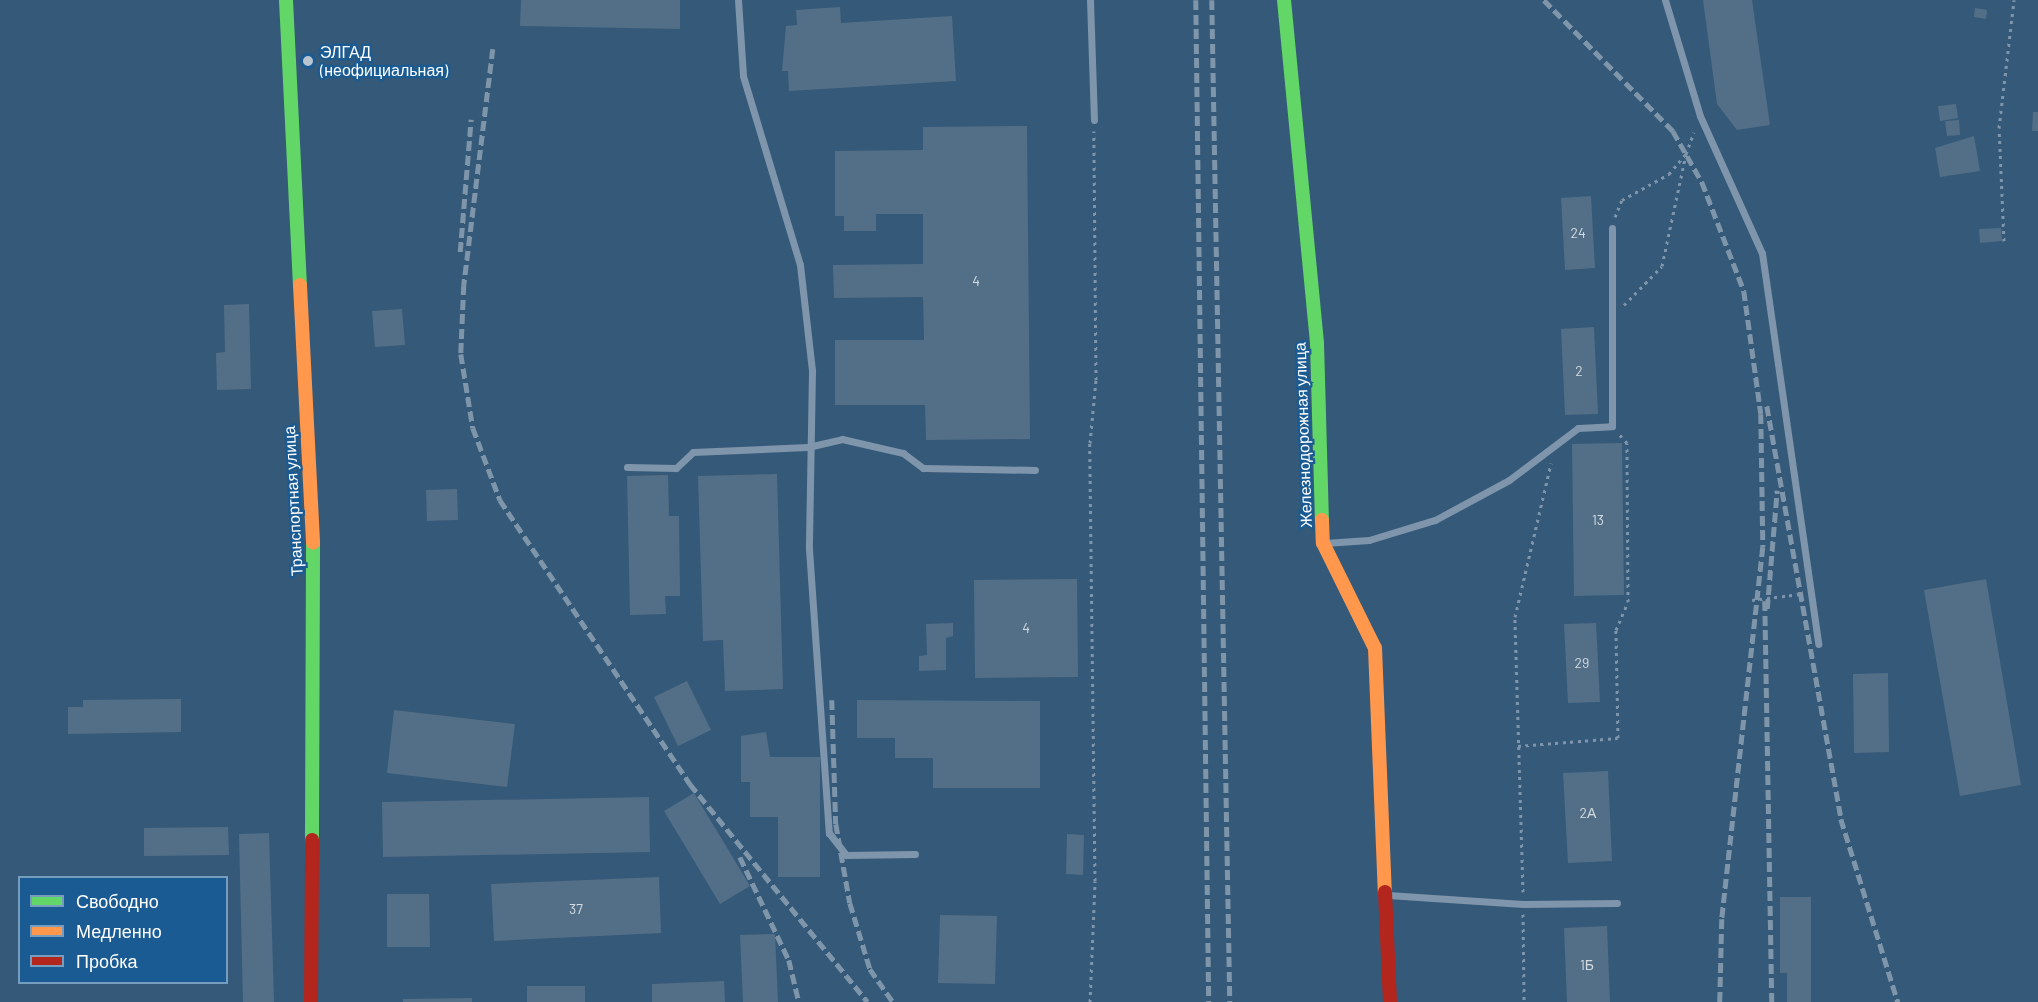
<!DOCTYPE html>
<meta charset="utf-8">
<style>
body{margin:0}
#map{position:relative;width:2038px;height:1002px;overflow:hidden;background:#355978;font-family:Barlow,sans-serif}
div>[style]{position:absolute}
.building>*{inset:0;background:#526f87}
.path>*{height:3px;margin-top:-1.5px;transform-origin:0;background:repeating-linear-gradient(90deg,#7e95ab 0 3px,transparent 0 7.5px)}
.lane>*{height:7px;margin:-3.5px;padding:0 3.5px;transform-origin:3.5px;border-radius:3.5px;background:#7e95ab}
.fast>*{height:14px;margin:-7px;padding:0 7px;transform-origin:7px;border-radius:7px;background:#63d668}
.slow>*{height:14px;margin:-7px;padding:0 7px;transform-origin:7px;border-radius:7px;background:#ff974d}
.jam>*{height:14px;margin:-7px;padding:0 7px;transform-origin:7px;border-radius:7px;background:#b3261e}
.rail>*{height:4.5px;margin-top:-2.25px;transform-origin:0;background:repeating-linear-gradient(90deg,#7e95aa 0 10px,transparent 0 14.5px)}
.dots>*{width:16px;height:16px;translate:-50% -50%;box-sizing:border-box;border:3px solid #1a5b93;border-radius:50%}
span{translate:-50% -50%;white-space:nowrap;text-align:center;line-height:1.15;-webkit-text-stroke:4.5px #1a5b93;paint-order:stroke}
.number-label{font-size:14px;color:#d4dbe1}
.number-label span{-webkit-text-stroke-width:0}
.poi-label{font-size:16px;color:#fff}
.left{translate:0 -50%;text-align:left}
.street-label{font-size:16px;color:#fff}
.legend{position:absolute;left:18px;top:876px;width:210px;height:108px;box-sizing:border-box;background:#1a5b93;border:2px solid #769dbe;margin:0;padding:8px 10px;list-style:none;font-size:18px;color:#fff}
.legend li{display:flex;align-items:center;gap:12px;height:30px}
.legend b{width:30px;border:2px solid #769dbe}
</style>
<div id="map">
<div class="building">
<i style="clip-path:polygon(521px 0,680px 0,680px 29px,520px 26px)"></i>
<i style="clip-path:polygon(1703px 0,1752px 0,1770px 125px,1737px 130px,1717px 104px)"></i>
<i style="clip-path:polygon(840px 7px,841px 23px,952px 16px,956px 81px,789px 91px,788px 71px,782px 71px,786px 26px,797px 25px,796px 10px)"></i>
<i style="clip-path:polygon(1975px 8px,1987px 10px,1986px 19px,1974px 17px)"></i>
<i style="clip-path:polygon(1956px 104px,1958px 118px,1940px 121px,1938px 106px)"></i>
<i style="clip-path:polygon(2033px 112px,2038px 112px,2038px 131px,2032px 131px)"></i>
<i style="clip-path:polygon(1959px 120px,1960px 135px,1947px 136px,1945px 121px)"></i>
<i style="clip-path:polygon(1027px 126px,1030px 439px,926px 440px,925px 405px,835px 405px,835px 340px,924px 340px,923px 297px,834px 298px,833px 265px,923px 264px,923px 214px,876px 214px,876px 231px,844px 231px,844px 216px,835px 216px,835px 151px,923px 150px,923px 127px)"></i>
<i style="clip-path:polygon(1974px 136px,1980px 171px,1940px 177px,1935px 148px)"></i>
<i style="clip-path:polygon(1591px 196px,1595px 268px,1565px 270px,1561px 198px)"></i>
<i style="clip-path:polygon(2001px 228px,2002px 241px,1980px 243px,1979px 229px)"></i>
<i style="clip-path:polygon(249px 304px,251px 389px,217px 390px,216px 353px,225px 352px,224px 305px)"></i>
<i style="clip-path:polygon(402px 309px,405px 345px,375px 347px,372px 311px)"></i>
<i style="clip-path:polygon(1594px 327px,1598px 414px,1565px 415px,1561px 329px)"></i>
<i style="clip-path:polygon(1622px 443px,1624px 595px,1574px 596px,1572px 444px)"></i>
<i style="clip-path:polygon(777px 474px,783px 689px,725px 691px,723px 640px,703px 641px,698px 476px)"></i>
<i style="clip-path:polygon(668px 475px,669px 516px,679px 516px,680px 596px,665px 596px,666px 614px,630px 615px,627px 476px)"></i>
<i style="clip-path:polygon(457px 489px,458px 520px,427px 521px,426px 490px)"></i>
<i style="clip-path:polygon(1077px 579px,1078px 677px,975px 678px,974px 580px)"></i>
<i style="clip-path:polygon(1986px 579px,2021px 785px,1960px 796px,1924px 590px)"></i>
<i style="clip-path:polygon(953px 623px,953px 636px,946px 638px,946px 670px,919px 671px,919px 656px,927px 655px,926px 624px)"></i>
<i style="clip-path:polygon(1596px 623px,1600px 702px,1568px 703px,1564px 624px)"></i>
<i style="clip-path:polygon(1888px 673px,1889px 752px,1854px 753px,1853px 674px)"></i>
<i style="clip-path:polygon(687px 681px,711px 730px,678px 746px,654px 697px)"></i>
<i style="clip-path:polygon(181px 699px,181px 732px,68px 734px,68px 707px,83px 707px,83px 700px)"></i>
<i style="clip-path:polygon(857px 700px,1040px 701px,1040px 788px,933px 788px,933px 758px,895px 758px,895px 738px,857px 738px)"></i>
<i style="clip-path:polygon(394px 710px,515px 724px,507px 787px,387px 773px)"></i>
<i style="clip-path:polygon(766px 732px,770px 757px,820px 757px,820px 877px,778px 877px,778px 817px,750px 817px,750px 782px,741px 782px,741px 736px)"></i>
<i style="clip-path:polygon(1608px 771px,1612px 861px,1568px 863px,1563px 773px)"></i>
<i style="clip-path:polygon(694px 793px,750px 886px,720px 904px,664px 811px)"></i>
<i style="clip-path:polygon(649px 797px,650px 852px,383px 857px,382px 802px)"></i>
<i style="clip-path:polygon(228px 827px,229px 855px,144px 856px,144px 828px)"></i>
<i style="clip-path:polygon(269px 833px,274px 1002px,243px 1002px,239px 834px)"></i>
<i style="clip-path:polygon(1067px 834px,1084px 835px,1083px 875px,1066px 874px)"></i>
<i style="clip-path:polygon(659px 877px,661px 933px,494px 941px,491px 884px)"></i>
<i style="clip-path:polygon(387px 894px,429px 894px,430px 947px,387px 947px)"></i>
<i style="clip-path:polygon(1780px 897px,1811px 897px,1811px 1002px,1787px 1002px,1787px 973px,1780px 973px)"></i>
<i style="clip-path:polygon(940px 915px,997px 916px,995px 984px,938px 983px)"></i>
<i style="clip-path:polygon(1607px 926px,1610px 1002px,1567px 1002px,1564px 928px)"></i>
<i style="clip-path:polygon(775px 934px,778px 1002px,743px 1002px,740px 935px)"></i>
<i style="clip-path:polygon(724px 981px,725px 1002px,652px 1002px,652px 984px)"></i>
<i style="clip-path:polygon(527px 986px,585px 986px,585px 1002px,527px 1002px)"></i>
<i style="clip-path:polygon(472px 998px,472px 1002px,403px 1002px,403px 999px)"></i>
</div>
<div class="path">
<i style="left:1615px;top:217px;width:18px;rotate:-68deg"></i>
<i style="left:1622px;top:200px;width:54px;rotate:-29deg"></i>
<i style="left:1669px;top:174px;width:26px;rotate:-50deg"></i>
<i style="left:1686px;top:154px;width:23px;rotate:-70deg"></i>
<i style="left:2004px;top:241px;width:113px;rotate:-92.5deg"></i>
<i style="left:1999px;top:128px;width:129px;rotate:-83.3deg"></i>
<i style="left:1624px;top:305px;width:54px;rotate:-45.7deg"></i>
<i style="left:1662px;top:266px;width:115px;rotate:-77.9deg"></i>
<i style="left:1752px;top:600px;width:49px;rotate:-7deg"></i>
<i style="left:1518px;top:746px;width:100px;rotate:-4.6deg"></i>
<i style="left:1618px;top:738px;width:108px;rotate:-91.1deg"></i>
<i style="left:1616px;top:630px;width:30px;rotate:-67deg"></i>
<i style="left:1628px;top:602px;width:159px;rotate:-90.4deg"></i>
<i style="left:1627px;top:443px;width:11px;rotate:-131deg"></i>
<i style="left:1523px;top:892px;width:275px;rotate:-91.7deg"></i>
<i style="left:1515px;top:617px;width:158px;rotate:-76.8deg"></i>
<i style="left:1523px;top:914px;width:88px;rotate:89.3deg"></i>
<i style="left:1090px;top:1002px;width:121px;rotate:-87.6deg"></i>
<i style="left:1095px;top:881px;width:438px;rotate:-90.7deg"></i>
<i style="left:1090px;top:443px;width:63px;rotate:-84.6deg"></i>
<i style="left:1096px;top:380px;width:249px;rotate:-90.5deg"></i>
</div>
<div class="lane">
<i style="left:738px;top:0;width:76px;rotate:86.2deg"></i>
<i style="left:743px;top:76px;width:197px;rotate:73.2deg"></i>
<i style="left:800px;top:265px;width:107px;rotate:83.5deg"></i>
<i style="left:812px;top:371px;width:178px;rotate:91deg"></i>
<i style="left:809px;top:549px;width:285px;rotate:86deg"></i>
<i style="left:829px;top:833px;width:28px;rotate:52deg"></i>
<i style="left:846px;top:855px;width:69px;rotate:-0.8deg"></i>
<i style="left:1090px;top:0;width:120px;rotate:88.1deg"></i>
<i style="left:1665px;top:0;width:121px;rotate:73.2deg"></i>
<i style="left:1700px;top:116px;width:150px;rotate:65.7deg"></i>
<i style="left:1762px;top:253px;width:395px;rotate:81.8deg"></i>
<i style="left:627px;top:467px;width:49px;rotate:1.2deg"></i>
<i style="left:676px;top:468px;width:23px;rotate:-43deg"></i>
<i style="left:693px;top:452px;width:115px;rotate:-2.5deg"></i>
<i style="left:808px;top:447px;width:35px;rotate:-13deg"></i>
<i style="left:842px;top:439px;width:63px;rotate:12.9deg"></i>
<i style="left:903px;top:453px;width:25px;rotate:37deg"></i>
<i style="left:923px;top:468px;width:112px;rotate:1deg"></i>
<i style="left:1325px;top:543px;width:44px;rotate:-3.9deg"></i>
<i style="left:1369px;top:540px;width:69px;rotate:-16.9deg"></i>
<i style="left:1435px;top:520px;width:84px;rotate:-28.4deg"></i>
<i style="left:1509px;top:480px;width:86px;rotate:-37deg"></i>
<i style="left:1578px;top:428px;width:34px;rotate:-3deg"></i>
<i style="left:1612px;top:426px;width:198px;rotate:-90deg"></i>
<i style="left:1388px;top:895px;width:135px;rotate:3.8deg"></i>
<i style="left:1523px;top:904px;width:94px;rotate:-0.6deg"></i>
</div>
<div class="fast">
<i style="left:286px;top:0;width:285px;rotate:87.2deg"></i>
<i style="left:1284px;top:0;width:345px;rotate:84.5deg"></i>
<i style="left:1317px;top:343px;width:177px;rotate:88.4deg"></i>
<i style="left:312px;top:840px;width:297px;rotate:-89.8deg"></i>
</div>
<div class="slow">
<i style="left:300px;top:285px;width:258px;rotate:87.1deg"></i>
<i style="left:1322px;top:520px;width:23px;rotate:88deg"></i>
<i style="left:1323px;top:543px;width:117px;rotate:63.7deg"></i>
<i style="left:1375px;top:648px;width:244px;rotate:87.7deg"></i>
</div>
<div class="jam">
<i style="left:1385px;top:892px;width:110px;rotate:87.4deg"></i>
<i style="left:311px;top:1002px;width:162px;rotate:-89.6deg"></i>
</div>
<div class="rail">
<i style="left:1196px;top:0;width:1002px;rotate:89.26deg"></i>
<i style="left:1212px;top:0;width:1002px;rotate:88.97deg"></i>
<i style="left:1544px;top:0;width:184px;rotate:45.4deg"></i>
<i style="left:1673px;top:131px;width:59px;rotate:60.4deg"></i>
<i style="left:1702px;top:182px;width:117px;rotate:68.9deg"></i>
<i style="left:1744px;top:291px;width:124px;rotate:82.1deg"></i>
<i style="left:1761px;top:414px;width:133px;rotate:89.1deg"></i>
<i style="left:1763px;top:547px;width:374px;rotate:96.3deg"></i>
<i style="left:1722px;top:919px;width:83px;rotate:91.4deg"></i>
<i style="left:493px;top:49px;width:238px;rotate:97deg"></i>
<i style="left:464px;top:285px;width:69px;rotate:92.5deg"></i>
<i style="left:461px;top:354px;width:75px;rotate:80.8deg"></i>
<i style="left:473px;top:428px;width:77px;rotate:69.4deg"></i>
<i style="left:500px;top:500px;width:342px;rotate:56.2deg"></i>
<i style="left:690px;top:784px;width:281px;rotate:50.8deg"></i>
<i style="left:460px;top:252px;width:133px;rotate:-85.3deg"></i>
<i style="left:1767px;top:406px;width:420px;rotate:79.8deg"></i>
<i style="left:1841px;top:819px;width:192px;rotate:72.7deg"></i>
<i style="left:1765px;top:601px;width:401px;rotate:89deg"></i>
<i style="left:1767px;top:609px;width:119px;rotate:-85.2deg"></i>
<i style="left:832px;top:700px;width:124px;rotate:88.2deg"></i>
<i style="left:836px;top:824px;width:80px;rotate:80deg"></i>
<i style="left:850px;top:903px;width:69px;rotate:73.1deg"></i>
<i style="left:870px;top:969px;width:40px;rotate:55.1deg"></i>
<i style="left:740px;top:857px;width:114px;rotate:64.6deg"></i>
<i style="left:789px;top:960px;width:43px;rotate:76.6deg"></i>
</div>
<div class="dots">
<i style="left:308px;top:61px;background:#b8c5d0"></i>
</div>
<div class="number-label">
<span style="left:1578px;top:233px">24</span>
<span style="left:976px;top:281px">4</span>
<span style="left:1579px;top:371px">2</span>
<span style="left:1598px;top:520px">13</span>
<span style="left:1026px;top:628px">4</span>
<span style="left:1582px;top:663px">29</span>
<span style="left:1588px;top:813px">2А</span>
<span style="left:576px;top:909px">37</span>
<span style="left:1587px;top:965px">1Б</span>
</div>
<div class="poi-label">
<span class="left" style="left:320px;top:61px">ЭЛГАД<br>(неофициальная)</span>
</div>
<div class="street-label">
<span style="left:1303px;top:435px;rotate:-92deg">Железнодорожная улица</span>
<span style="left:293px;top:501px;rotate:-93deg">Транспортная улица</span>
</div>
<ul class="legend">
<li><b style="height:8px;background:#63d668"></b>Свободно</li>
<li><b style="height:8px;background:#ff974d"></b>Медленно</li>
<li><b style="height:8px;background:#b3261e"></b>Пробка</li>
</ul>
</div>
